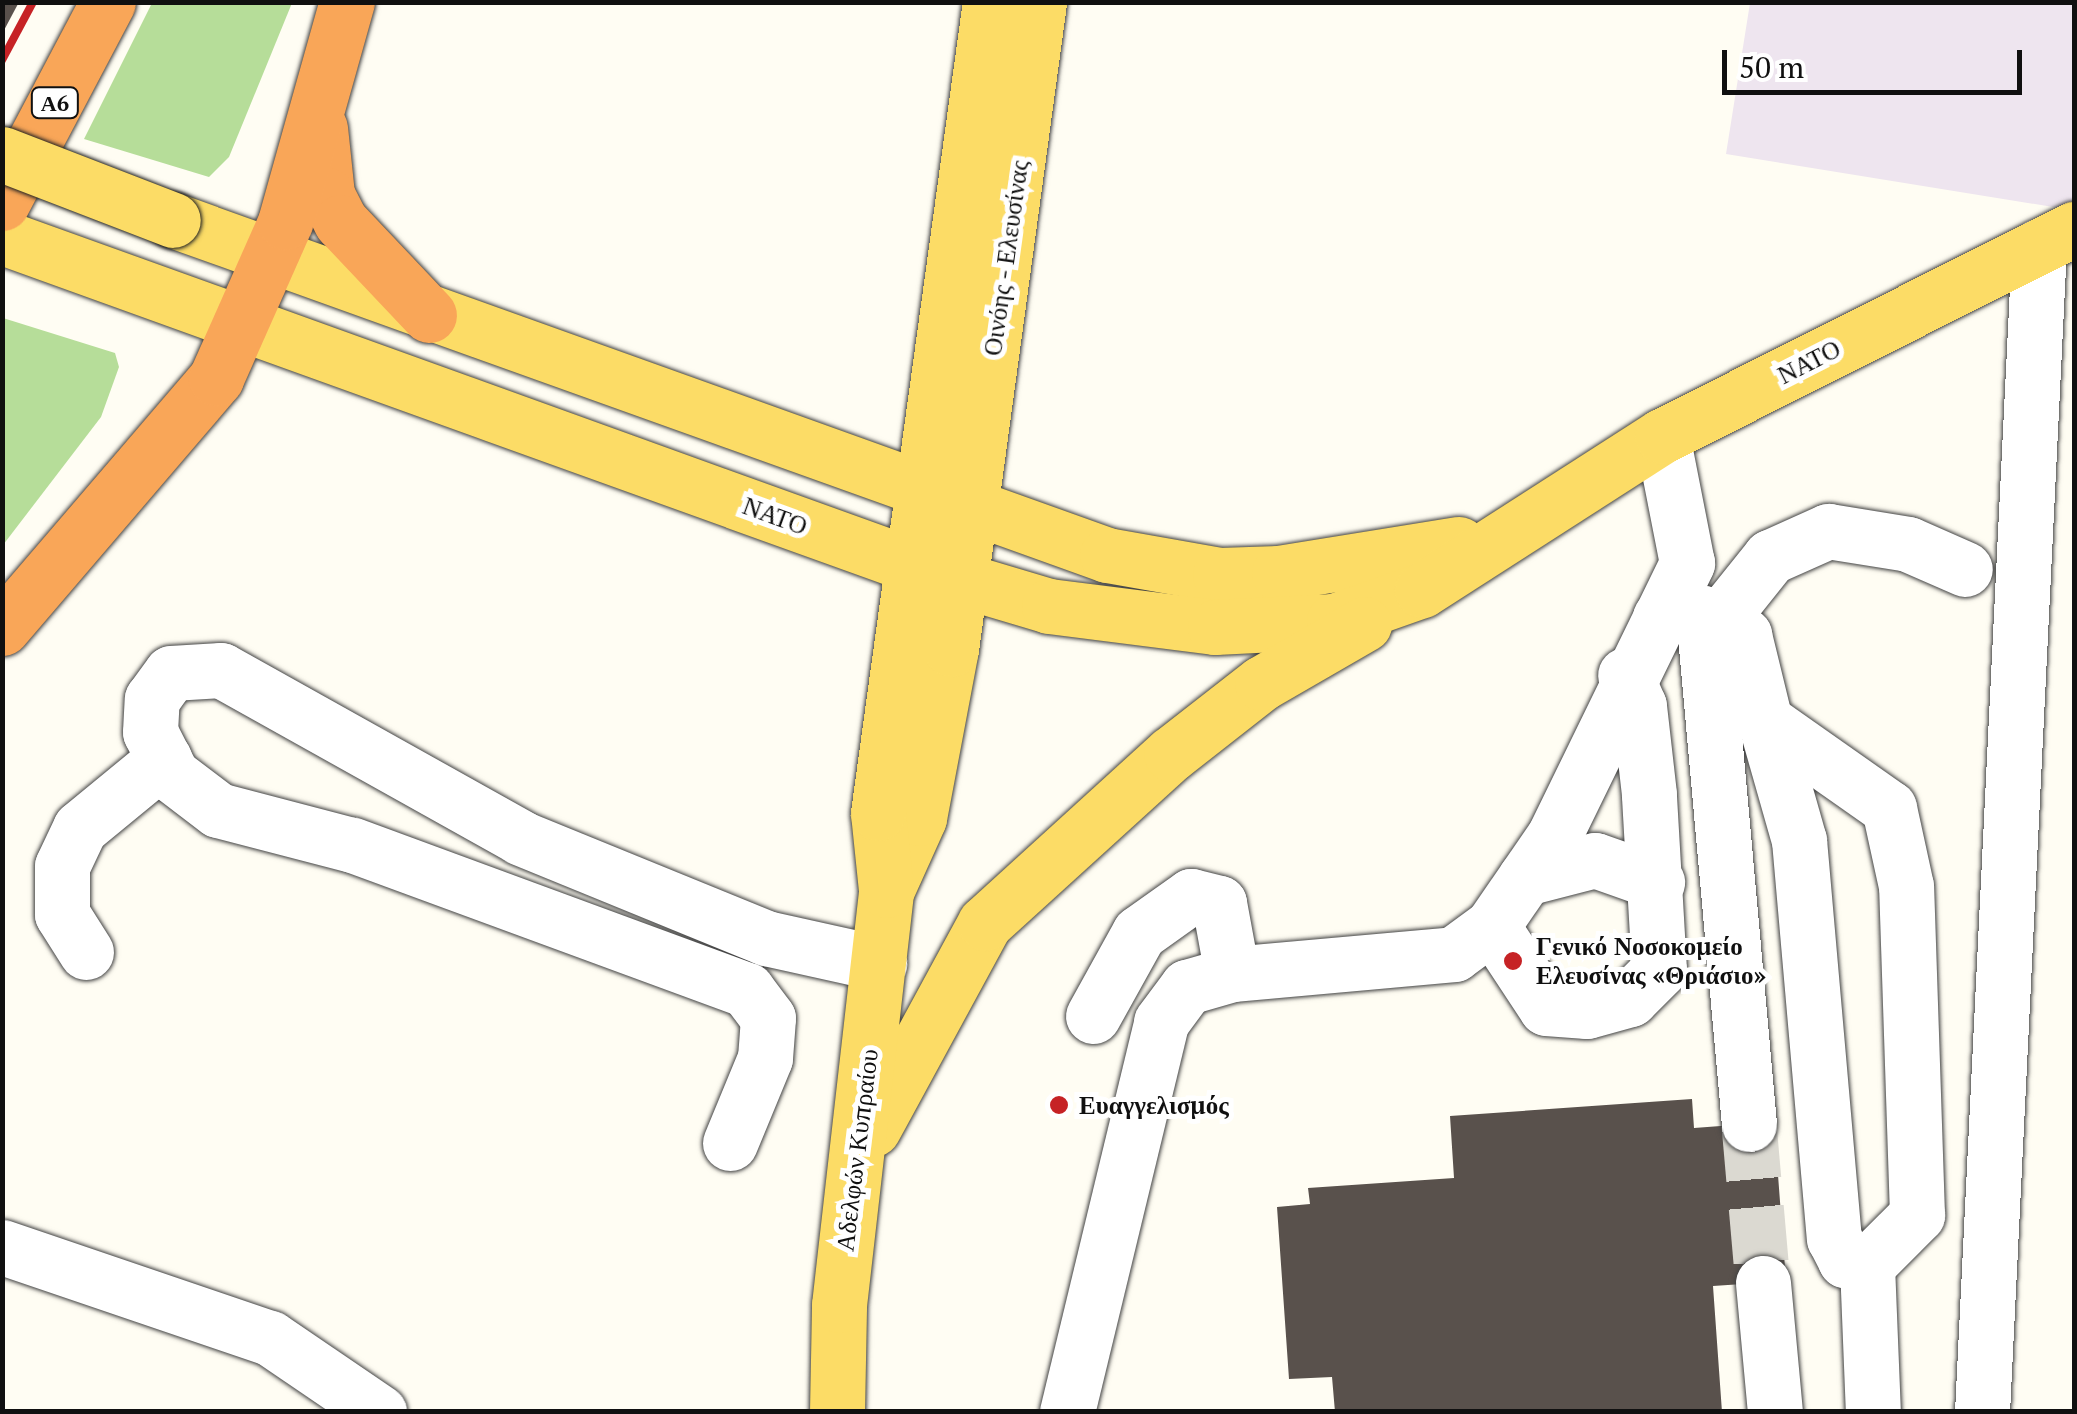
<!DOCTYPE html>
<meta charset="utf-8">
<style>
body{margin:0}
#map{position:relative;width:2077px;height:1414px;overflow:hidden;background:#fffdf3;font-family:"PT Serif",serif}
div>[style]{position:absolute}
.industrial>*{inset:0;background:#eee5ef}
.forest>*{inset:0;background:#b6dd99}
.building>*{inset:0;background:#59514c}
.minor-tunnel>*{height:55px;margin-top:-27.5px;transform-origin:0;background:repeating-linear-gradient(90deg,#dbd9d1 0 55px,transparent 0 83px)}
.roads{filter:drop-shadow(0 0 2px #434343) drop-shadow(0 0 2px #434343)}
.minor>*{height:55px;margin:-27.5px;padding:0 27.5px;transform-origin:27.5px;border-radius:27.5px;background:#fff}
.major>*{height:55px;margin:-27.5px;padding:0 27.5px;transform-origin:27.5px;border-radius:27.5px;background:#fcdc66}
.highway>*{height:55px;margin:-27.5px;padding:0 27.5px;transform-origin:27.5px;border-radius:27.5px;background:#f9a658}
.rail>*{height:8px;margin:-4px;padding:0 4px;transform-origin:4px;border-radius:4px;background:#c62225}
.bridges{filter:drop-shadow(0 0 2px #212121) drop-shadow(0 0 2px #212121)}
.major-bridge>*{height:55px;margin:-27.5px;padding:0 27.5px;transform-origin:27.5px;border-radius:27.5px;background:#fcdc66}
.dots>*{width:28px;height:28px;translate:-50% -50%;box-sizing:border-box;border:5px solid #fff;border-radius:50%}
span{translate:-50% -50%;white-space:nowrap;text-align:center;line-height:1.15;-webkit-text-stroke:10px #fff;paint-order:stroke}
.shield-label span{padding:2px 8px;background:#fff;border:2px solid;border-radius:8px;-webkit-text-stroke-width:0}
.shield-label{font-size:22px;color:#101010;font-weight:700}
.street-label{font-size:25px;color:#101010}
.poi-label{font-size:25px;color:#101010;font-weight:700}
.left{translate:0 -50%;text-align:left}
.frame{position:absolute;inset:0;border:5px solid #101010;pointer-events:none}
.scale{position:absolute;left:1722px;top:50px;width:300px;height:45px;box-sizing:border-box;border:5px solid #101010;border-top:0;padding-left:12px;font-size:30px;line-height:35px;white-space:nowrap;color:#101010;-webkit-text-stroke:8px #fff;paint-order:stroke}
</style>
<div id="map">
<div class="industrial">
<i style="clip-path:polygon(1750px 3px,2074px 3px,2074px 200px,2059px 208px,1726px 154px)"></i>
</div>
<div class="forest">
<i style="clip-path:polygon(152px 3px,292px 3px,229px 157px,209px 177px,84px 139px)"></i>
<i style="clip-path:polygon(3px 318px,115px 353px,119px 367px,101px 417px,3px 545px)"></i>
</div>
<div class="building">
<i style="clip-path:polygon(2px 2px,19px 2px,2px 34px)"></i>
<i style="clip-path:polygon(1692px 1099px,1694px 1128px,1774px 1122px,1786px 1281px,1713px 1286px,1722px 1412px,1335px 1412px,1332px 1377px,1289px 1379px,1277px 1207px,1310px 1204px,1308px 1188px,1454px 1178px,1450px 1116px)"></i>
</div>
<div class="minor-tunnel">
<i style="left:1749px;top:1124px;width:160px;rotate:85deg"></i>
</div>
<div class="roads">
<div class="minor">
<i style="left:1703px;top:613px;width:513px;rotate:84.86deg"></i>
<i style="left:1660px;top:617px;width:43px;rotate:-5.3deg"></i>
<i style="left:1703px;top:613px;width:47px;rotate:28.2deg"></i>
<i style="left:1744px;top:635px;width:89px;rotate:76.3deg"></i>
<i style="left:1765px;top:721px;width:124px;rotate:74.1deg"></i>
<i style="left:1799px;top:840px;width:400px;rotate:85deg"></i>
<i style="left:1834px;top:1238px;width:25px;rotate:63deg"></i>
<i style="left:1845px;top:1260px;width:23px;rotate:13deg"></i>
<i style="left:1867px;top:1265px;width:71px;rotate:-45deg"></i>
<i style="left:1917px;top:1215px;width:329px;rotate:-91.9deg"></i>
<i style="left:1906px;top:886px;width:80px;rotate:-102.3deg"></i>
<i style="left:1889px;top:808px;width:151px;rotate:-144.9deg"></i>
<i style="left:1722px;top:617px;width:77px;rotate:-51.3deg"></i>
<i style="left:1770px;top:557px;width:64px;rotate:-24.1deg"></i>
<i style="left:1828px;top:531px;width:81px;rotate:9.2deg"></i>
<i style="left:1908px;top:544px;width:62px;rotate:23.7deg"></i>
<i style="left:1525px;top:878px;width:72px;rotate:-14.4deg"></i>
<i style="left:1595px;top:860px;width:66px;rotate:19.5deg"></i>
<i style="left:1492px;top:926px;width:98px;rotate:56.6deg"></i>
<i style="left:1546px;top:1008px;width:41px;rotate:4.2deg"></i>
<i style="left:1587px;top:1011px;width:45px;rotate:-15.6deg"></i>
<i style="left:1630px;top:999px;width:41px;rotate:-45deg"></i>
<i style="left:1659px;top:970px;width:176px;rotate:-93.3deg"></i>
<i style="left:1649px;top:794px;width:89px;rotate:-96.5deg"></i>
<i style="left:1639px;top:706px;width:34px;rotate:-114deg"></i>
<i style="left:86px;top:952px;width:45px;rotate:-122.3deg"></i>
<i style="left:62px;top:914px;width:48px;rotate:-90deg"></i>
<i style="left:62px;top:866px;width:42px;rotate:-64.7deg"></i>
<i style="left:80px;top:828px;width:109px;rotate:-39.4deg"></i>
<i style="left:1093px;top:1016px;width:95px;rotate:-61deg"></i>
<i style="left:1139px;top:933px;width:64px;rotate:-35.4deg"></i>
<i style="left:1191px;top:896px;width:29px;rotate:14deg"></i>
<i style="left:1219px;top:903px;width:72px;rotate:79.6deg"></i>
<i style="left:730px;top:1143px;width:92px;rotate:-67.6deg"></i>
<i style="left:765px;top:1058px;width:40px;rotate:-85.7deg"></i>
<i style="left:768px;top:1018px;width:35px;rotate:-127deg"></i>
<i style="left:747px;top:990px;width:421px;rotate:-159.8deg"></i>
<i style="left:352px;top:845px;width:138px;rotate:-165.4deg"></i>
<i style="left:218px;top:810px;width:58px;rotate:-142.7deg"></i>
<i style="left:172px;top:775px;width:48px;rotate:-117.1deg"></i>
<i style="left:150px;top:732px;width:33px;rotate:-87deg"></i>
<i style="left:152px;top:699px;width:32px;rotate:-54deg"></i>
<i style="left:171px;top:673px;width:50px;rotate:-3.4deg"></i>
<i style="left:221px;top:670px;width:344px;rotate:29.2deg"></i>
<i style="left:521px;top:838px;width:265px;rotate:22.2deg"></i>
<i style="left:766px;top:938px;width:116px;rotate:12.5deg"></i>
<i style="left:2px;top:1247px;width:283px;rotate:18.8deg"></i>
<i style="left:270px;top:1338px;width:132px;rotate:34.2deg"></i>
<i style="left:1867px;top:1265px;width:147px;rotate:87.7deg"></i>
<i style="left:1763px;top:1283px;width:130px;rotate:84.7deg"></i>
<i style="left:1067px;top:1412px;width:401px;rotate:-76.4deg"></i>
<i style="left:1161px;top:1022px;width:44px;rotate:-53.4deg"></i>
<i style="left:1187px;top:987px;width:47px;rotate:-16.1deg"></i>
<i style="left:1232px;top:974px;width:223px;rotate:-5.1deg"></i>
<i style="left:1454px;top:954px;width:47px;rotate:-36.4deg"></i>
<i style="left:1492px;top:926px;width:109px;rotate:-55.4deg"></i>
<i style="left:1554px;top:836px;width:304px;rotate:-64deg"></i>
<i style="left:1687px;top:563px;width:129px;rotate:-101.1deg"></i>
<i style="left:1982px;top:1412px;width:1167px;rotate:-87.2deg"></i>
</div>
<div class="major">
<i style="left:173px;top:220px;width:992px;rotate:19.73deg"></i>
<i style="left:1107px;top:555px;width:115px;rotate:10deg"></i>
<i style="left:1220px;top:575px;width:59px;rotate:-1.9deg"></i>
<i style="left:1279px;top:573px;width:182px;rotate:-9.2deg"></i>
<i style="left:2px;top:237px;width:970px;rotate:19.82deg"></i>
<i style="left:915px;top:566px;width:140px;rotate:16.6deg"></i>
<i style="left:1049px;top:606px;width:167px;rotate:7.2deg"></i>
<i style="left:1215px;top:627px;width:119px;rotate:-2.9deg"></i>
<i style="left:1334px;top:621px;width:93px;rotate:-19.4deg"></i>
<i style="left:1422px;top:590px;width:285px;rotate:-32.7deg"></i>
<i style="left:1662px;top:436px;width:461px;rotate:-26.7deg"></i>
<i style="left:888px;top:887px;width:76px;rotate:-65.8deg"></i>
<i style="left:919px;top:818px;width:172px;rotate:-79.3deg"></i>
<i style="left:951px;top:649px;width:653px;rotate:-82.25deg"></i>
<i style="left:873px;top:1129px;width:234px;rotate:-61.5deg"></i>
<i style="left:985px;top:923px;width:251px;rotate:-42.3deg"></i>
<i style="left:1171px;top:754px;width:115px;rotate:-38deg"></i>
<i style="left:1262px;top:683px;width:118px;rotate:-30deg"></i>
<i style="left:837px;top:1412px;width:107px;rotate:-88.9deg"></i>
<i style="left:839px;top:1305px;width:418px;rotate:-83.5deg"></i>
<i style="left:886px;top:890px;width:77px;rotate:-95.9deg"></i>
<i style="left:878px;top:813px;width:819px;rotate:-82.14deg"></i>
</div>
<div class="highway">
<i style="left:320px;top:128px;width:67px;rotate:84deg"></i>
<i style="left:327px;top:195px;width:30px;rotate:63deg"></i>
<i style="left:341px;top:222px;width:128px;rotate:46.6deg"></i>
<i style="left:2px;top:203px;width:227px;rotate:-62.2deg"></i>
<i style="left:2px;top:628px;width:329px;rotate:-49.4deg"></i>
<i style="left:216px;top:378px;width:171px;rotate:-66.1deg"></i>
<i style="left:285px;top:222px;width:229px;rotate:-74.3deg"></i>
</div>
</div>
<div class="rail">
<i style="left:2px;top:60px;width:66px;rotate:-61.9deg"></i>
</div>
<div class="bridges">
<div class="major-bridge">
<i style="left:2px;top:154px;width:183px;rotate:21.1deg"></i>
</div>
</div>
<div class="dots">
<i style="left:1513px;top:961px;background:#c62225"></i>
<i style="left:1059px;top:1105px;background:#c62225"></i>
</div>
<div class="shield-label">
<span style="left:55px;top:103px">Α6</span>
</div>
<div class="street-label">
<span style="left:1006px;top:258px;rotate:-82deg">Οινόης - Ελευσίνας</span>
<span style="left:1809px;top:362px;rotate:-27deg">ΝΑΤΟ</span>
<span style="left:775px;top:516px;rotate:20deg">ΝΑΤΟ</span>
<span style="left:857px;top:1150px;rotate:-83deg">Αδελφών Κυπραίου</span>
</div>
<div class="poi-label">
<span class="left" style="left:1536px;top:961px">Γενικό Νοσοκομείο<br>Ελευσίνας «Θριάσιο»</span>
<span class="left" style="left:1079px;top:1105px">Ευαγγελισμός</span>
</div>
<div class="frame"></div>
<div class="scale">50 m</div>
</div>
